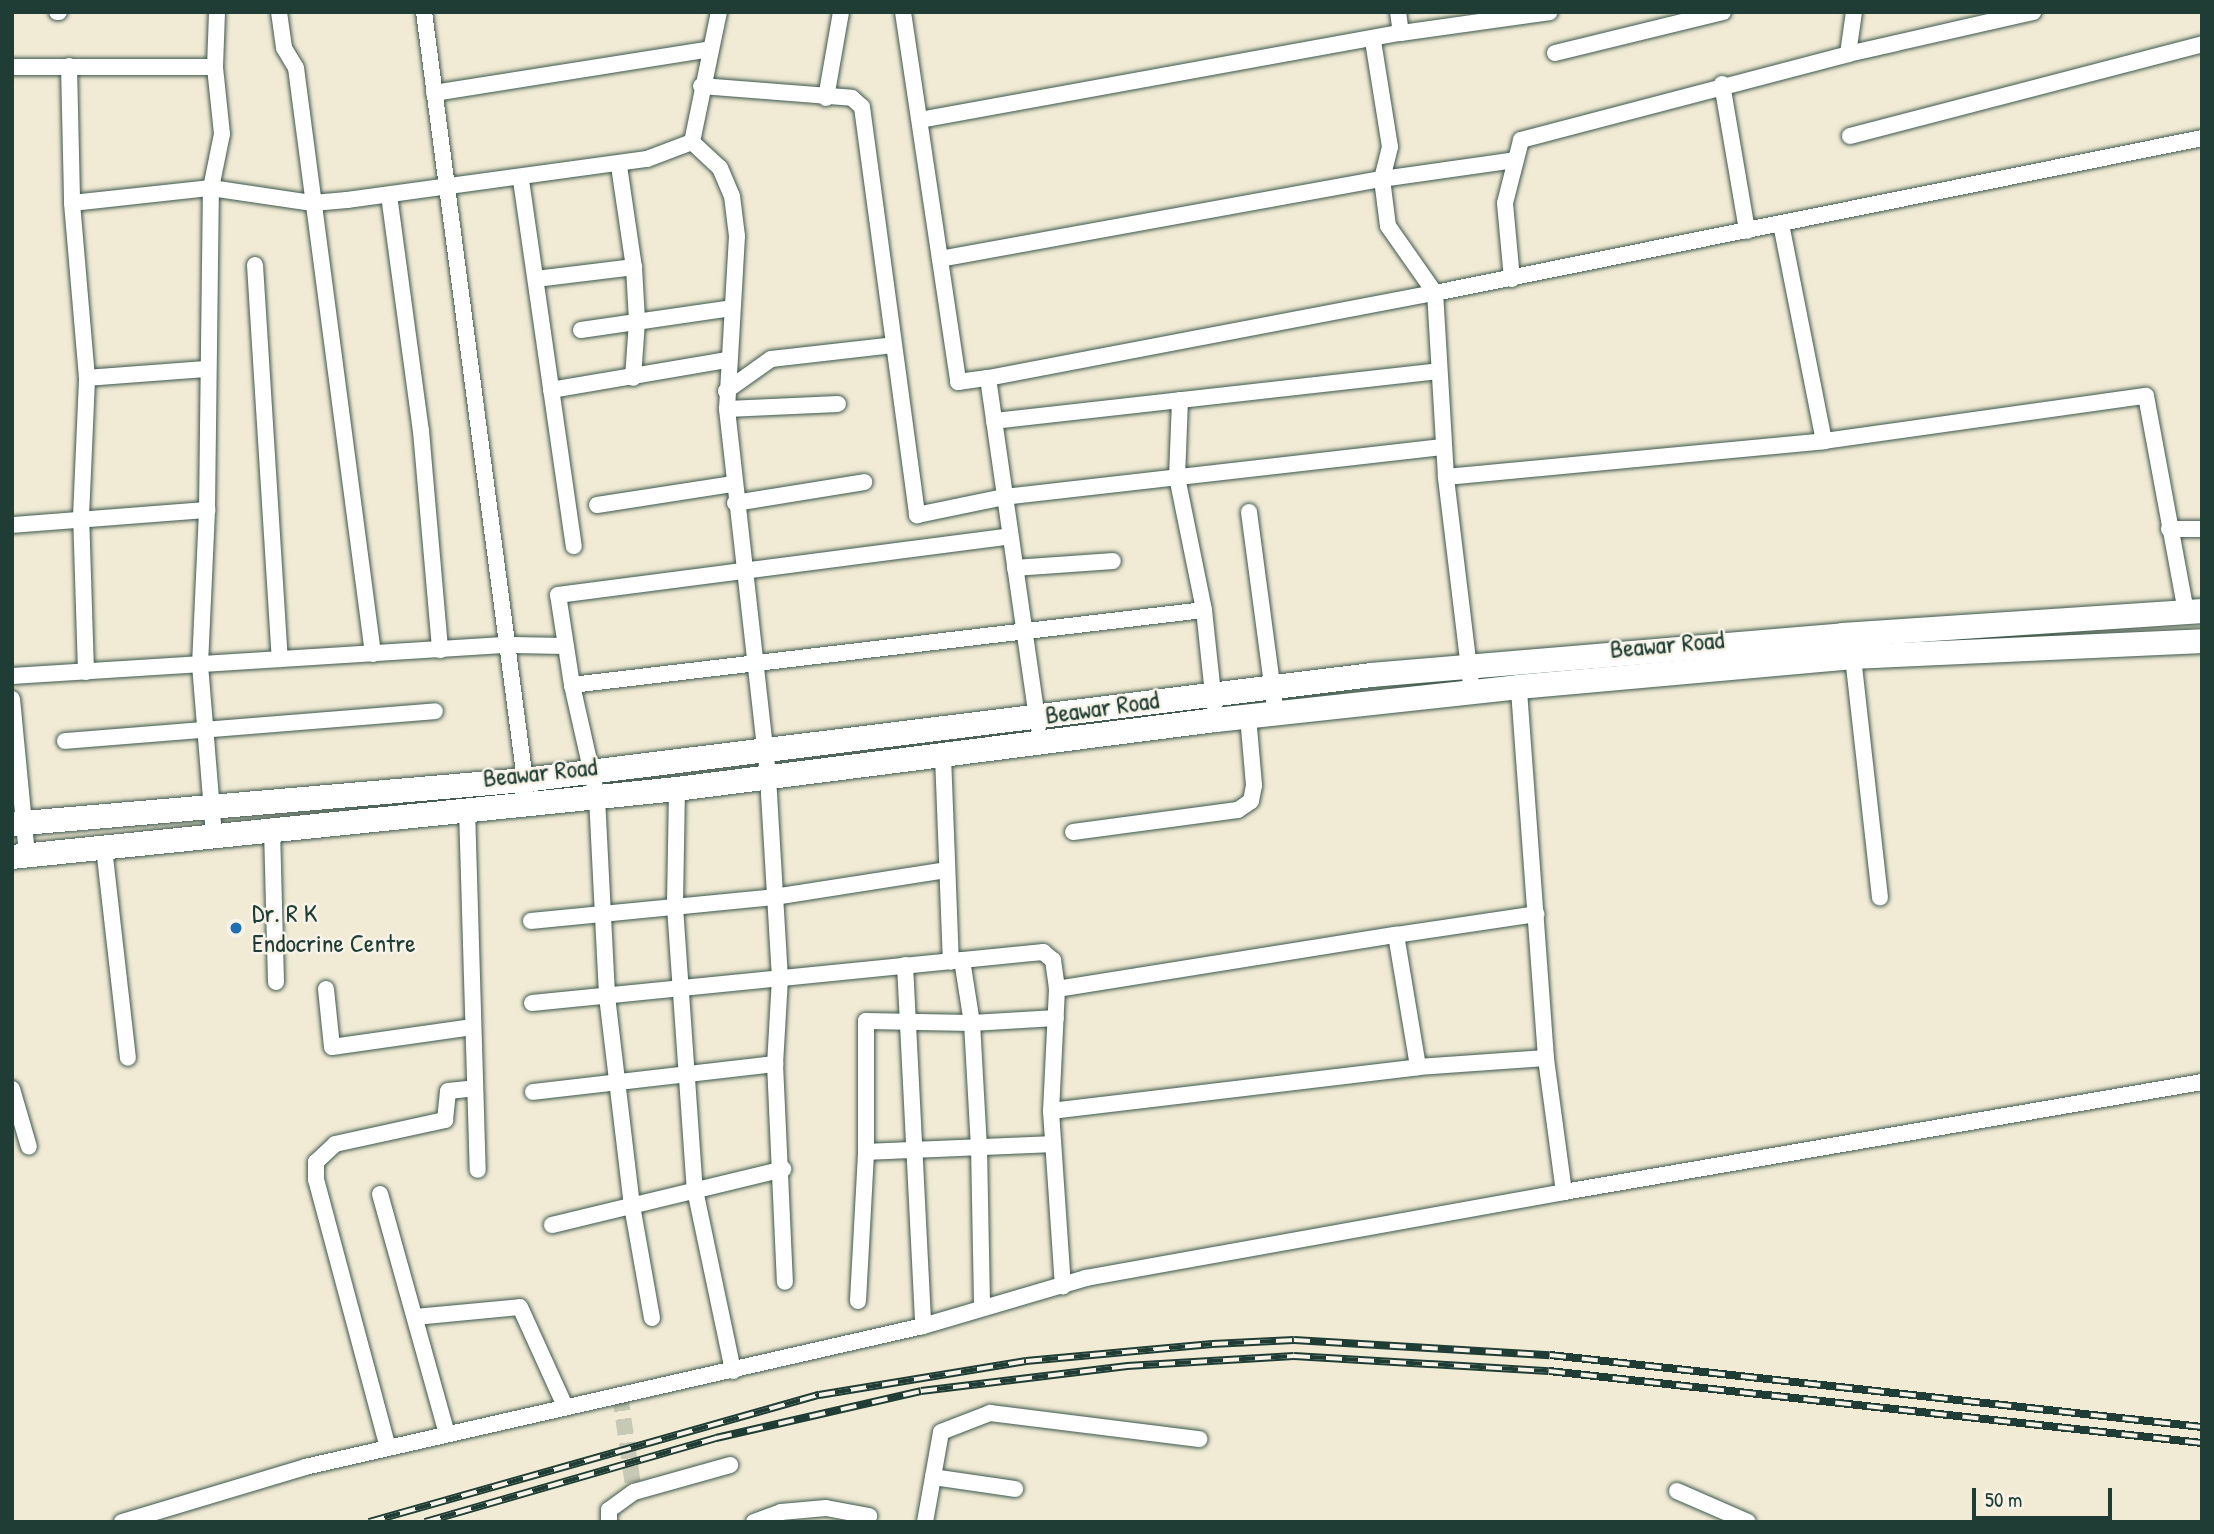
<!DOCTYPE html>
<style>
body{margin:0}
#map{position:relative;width:2214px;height:1534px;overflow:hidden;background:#f1ebd5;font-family:"Patrick Hand",sans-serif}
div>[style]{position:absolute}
.street-tunnel>*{height:16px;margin-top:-8px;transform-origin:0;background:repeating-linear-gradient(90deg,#c7c8b5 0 16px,transparent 0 24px)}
.roads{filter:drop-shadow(0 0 2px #3e574c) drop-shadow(0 0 2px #3e574c)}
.street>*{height:16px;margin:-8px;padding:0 8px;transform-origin:8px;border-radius:8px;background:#fff}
.primary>*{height:24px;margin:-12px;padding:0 12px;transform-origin:12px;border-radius:12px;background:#fff}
.rail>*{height:8px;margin-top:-4px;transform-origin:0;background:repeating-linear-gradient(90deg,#f7f3e8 0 16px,#1f3d34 0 32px);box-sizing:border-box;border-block:2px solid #1f3d34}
.dots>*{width:19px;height:19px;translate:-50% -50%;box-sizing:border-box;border:4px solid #f7f3e8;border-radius:50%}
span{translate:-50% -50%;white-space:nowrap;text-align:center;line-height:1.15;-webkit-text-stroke:5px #f7f3e8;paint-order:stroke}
.street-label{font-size:26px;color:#1f3d34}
.poi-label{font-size:26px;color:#1f3d34}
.left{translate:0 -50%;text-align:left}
.frame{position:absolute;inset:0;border:14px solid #1f3d34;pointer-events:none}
.scale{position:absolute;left:1972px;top:1488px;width:140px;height:32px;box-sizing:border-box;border:4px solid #1f3d34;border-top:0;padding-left:9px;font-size:21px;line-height:24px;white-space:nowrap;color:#1f3d34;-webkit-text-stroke:5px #f7f3e8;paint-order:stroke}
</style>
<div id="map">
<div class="street-tunnel">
<i style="left:620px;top:1395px;width:98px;rotate:81.8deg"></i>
</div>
<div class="roads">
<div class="street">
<i style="left:57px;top:12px;width:2px"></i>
<i style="left:279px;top:12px;width:36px;rotate:82deg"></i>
<i style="left:284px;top:48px;width:23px;rotate:59deg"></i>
<i style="left:296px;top:68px;width:591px;rotate:82.51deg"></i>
<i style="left:424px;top:12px;width:783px;rotate:82.51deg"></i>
<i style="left:903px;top:12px;width:374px;rotate:81.5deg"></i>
<i style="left:958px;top:382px;width:30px;rotate:-8deg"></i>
<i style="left:988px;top:378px;width:352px;rotate:81.8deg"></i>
<i style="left:1398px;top:12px;width:21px;rotate:82deg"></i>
<i style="left:1555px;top:53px;width:173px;rotate:-13.7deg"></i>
<i style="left:1848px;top:54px;width:190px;rotate:-12.8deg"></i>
<i style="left:69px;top:66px;width:137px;rotate:88.7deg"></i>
<i style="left:72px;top:203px;width:176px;rotate:85.1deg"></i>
<i style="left:12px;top:67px;width:203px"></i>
<i style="left:1722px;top:84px;width:149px;rotate:80.3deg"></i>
<i style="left:701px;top:86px;width:151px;rotate:4.5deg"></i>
<i style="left:852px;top:98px;width:13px;rotate:42deg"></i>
<i style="left:862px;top:107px;width:412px;rotate:82.3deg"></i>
<i style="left:917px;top:515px;width:89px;rotate:-11.7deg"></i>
<i style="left:1004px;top:497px;width:442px;rotate:-6.5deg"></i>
<i style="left:434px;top:93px;width:280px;rotate:-9deg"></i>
<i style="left:826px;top:98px;width:87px;rotate:-80.1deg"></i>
<i style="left:920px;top:120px;width:489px;rotate:-10.3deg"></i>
<i style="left:1401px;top:33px;width:150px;rotate:-8deg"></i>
<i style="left:1850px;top:136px;width:364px;rotate:-14.6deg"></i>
<i style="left:692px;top:142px;width:38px;rotate:43deg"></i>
<i style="left:720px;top:168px;width:30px;rotate:67deg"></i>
<i style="left:732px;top:196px;width:40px;rotate:82.9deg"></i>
<i style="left:737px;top:236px;width:173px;rotate:93.3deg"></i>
<i style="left:727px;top:409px;width:370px;rotate:83.6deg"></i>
<i style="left:768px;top:777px;width:201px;rotate:86.6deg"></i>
<i style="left:780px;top:978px;width:86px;rotate:93.3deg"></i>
<i style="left:775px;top:1064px;width:218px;rotate:87.4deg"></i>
<i style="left:619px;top:166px;width:102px;rotate:81.6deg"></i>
<i style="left:634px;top:267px;width:54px;rotate:86.8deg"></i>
<i style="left:637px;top:321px;width:57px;rotate:94deg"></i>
<i style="left:521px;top:180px;width:370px;rotate:81.8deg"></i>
<i style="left:389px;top:195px;width:238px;rotate:82.3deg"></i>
<i style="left:421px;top:431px;width:220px;rotate:85deg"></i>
<i style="left:72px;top:203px;width:140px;rotate:-6.2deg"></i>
<i style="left:211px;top:188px;width:103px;rotate:8.4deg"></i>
<i style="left:313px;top:203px;width:34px;rotate:-5deg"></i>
<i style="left:347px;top:200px;width:303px;rotate:-7.8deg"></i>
<i style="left:647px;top:159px;width:48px;rotate:-20.7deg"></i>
<i style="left:692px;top:142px;width:133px;rotate:-78.3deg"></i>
<i style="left:1781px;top:224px;width:221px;rotate:78.8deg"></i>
<i style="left:940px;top:259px;width:449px;rotate:-10.3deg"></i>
<i style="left:1382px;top:179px;width:135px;rotate:-8.1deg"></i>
<i style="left:255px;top:265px;width:395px;rotate:86.4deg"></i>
<i style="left:536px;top:279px;width:99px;rotate:-7deg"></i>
<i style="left:1512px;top:279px;width:76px;rotate:-95.3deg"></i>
<i style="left:1505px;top:203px;width:65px;rotate:-75.7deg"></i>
<i style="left:1521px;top:140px;width:338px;rotate:-14.7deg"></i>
<i style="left:1848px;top:54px;width:42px;rotate:-81.9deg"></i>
<i style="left:581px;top:330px;width:152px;rotate:-8.3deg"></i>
<i style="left:988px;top:378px;width:455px;rotate:-10.8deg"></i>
<i style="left:1435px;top:293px;width:82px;rotate:-125deg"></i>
<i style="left:1388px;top:226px;width:47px;rotate:-97.3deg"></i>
<i style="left:1382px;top:179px;width:33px;rotate:-76deg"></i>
<i style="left:1390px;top:147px;width:107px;rotate:-99.1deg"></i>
<i style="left:551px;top:390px;width:179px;rotate:-9.7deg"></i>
<i style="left:726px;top:391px;width:55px;rotate:-35.4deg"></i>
<i style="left:771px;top:359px;width:123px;rotate:-6.5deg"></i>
<i style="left:1180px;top:400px;width:77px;rotate:92.2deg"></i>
<i style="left:1177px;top:477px;width:136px;rotate:78.5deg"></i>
<i style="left:1204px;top:610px;width:95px;rotate:83.9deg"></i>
<i style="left:727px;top:409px;width:111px;rotate:-2.6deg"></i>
<i style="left:994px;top:421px;width:446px;rotate:-6.4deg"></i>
<i style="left:1446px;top:477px;width:380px;rotate:-5.4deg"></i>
<i style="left:1824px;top:441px;width:325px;rotate:-8deg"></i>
<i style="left:2146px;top:396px;width:220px;rotate:79.5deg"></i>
<i style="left:735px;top:503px;width:131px;rotate:-9.2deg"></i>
<i style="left:597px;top:505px;width:138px;rotate:-8.8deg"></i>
<i style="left:1249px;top:512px;width:204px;rotate:82.4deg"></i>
<i style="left:12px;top:525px;width:196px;rotate:-4.4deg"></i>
<i style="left:2169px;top:529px;width:33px"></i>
<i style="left:1015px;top:568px;width:98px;rotate:-4.1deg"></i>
<i style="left:1853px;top:657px;width:242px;rotate:83.6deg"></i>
<i style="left:86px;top:672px;width:155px;rotate:-91.8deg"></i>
<i style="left:81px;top:517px;width:139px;rotate:-87.5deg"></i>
<i style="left:87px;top:378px;width:121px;rotate:-4.3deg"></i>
<i style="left:12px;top:676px;width:496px;rotate:-3.6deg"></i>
<i style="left:507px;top:645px;width:58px;rotate:1deg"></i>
<i style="left:572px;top:685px;width:636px;rotate:-6.77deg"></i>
<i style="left:1472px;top:693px;width:218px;rotate:-96.9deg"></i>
<i style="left:1446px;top:477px;width:184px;rotate:-93.4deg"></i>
<i style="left:1435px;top:293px;width:783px;rotate:-11.42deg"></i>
<i style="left:12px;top:699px;width:157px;rotate:84.5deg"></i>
<i style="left:65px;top:741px;width:371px;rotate:-4.6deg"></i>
<i style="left:943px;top:756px;width:206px;rotate:87.8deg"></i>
<i style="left:677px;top:789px;width:118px;rotate:91deg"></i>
<i style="left:675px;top:907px;width:284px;rotate:86deg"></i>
<i style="left:695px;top:1190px;width:185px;rotate:78.1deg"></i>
<i style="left:467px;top:809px;width:361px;rotate:88.3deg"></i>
<i style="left:272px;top:829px;width:153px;rotate:88.5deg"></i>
<i style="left:1073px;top:832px;width:166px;rotate:-7.6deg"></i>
<i style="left:1238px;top:810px;width:16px;rotate:-35deg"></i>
<i style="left:1251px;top:801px;width:16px;rotate:-79deg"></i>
<i style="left:1254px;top:785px;width:68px;rotate:-95deg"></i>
<i style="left:214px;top:835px;width:171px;rotate:-94.7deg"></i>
<i style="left:200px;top:665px;width:155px;rotate:-87.4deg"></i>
<i style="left:207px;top:510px;width:322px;rotate:-89.3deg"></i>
<i style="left:211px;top:188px;width:55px;rotate:-78.5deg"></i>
<i style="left:222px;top:134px;width:67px;rotate:-96deg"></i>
<i style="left:215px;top:67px;width:55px;rotate:-87.9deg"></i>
<i style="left:104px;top:848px;width:211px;rotate:83.5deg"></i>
<i style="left:531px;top:921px;width:244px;rotate:-5.6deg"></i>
<i style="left:774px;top:897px;width:174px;rotate:-8.9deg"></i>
<i style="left:1396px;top:935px;width:142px;rotate:-8.5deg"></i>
<i style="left:962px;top:960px;width:64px;rotate:81deg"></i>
<i style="left:972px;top:1023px;width:124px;rotate:86.8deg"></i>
<i style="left:979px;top:1147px;width:160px;rotate:88.9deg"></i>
<i style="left:905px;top:965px;width:361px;rotate:87.1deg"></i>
<i style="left:326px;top:989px;width:58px;rotate:84.1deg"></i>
<i style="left:332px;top:1047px;width:142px;rotate:-8.1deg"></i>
<i style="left:1057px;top:989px;width:343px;rotate:-9.1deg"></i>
<i style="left:1396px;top:935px;width:134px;rotate:80.5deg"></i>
<i style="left:532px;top:1003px;width:514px;rotate:-5.7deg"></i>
<i style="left:1043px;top:952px;width:13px;rotate:39deg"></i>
<i style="left:1053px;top:960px;width:29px;rotate:82deg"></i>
<i style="left:1057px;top:989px;width:122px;rotate:92.8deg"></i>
<i style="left:1051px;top:1111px;width:176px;rotate:86.1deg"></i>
<i style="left:12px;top:1089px;width:60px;rotate:73.7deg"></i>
<i style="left:533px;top:1092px;width:244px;rotate:-6.6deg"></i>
<i style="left:1051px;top:1111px;width:370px;rotate:-6.8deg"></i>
<i style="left:1418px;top:1067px;width:128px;rotate:-4deg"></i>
<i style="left:866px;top:1152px;width:187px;rotate:-2.4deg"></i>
<i style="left:1564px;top:1192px;width:647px;rotate:-9.78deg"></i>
<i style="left:380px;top:1194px;width:249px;rotate:74.4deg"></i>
<i style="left:552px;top:1225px;width:238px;rotate:-13.6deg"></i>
<i style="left:858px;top:1301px;width:149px;rotate:-86.9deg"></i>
<i style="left:866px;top:1152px;width:131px;rotate:-90deg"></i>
<i style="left:866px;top:1021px;width:106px;rotate:1.1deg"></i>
<i style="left:972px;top:1023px;width:84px;rotate:-3.4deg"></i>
<i style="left:415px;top:1317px;width:105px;rotate:-5.4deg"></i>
<i style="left:520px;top:1307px;width:109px;rotate:65.6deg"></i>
<i style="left:652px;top:1318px;width:114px;rotate:-100.1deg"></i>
<i style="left:632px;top:1206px;width:212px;rotate:-96.8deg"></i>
<i style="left:607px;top:995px;width:199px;rotate:-92.9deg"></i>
<i style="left:597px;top:796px;width:114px;rotate:-102.7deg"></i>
<i style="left:572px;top:685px;width:91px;rotate:-98.8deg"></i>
<i style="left:558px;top:595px;width:456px;rotate:-7.4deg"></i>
<i style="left:388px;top:1448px;width:278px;rotate:-105deg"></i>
<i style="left:316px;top:1180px;width:18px;rotate:-90deg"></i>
<i style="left:316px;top:1162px;width:26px;rotate:-43deg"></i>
<i style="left:335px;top:1144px;width:113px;rotate:-12.3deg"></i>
<i style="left:445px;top:1120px;width:29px;rotate:-84deg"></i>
<i style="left:448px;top:1091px;width:27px;rotate:-6deg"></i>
<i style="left:933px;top:1477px;width:83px;rotate:8.3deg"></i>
<i style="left:1677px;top:1491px;width:77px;rotate:23.6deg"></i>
<i style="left:122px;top:1522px;width:191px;rotate:-16.7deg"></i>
<i style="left:305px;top:1467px;width:634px;rotate:-12.85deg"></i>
<i style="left:923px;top:1326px;width:170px;rotate:-16.4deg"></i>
<i style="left:1086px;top:1278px;width:486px;rotate:-10.2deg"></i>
<i style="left:1564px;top:1192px;width:135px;rotate:-97.7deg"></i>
<i style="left:1546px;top:1058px;width:372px;rotate:-94.2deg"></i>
<i style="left:609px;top:1522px;width:12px;rotate:-90deg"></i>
<i style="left:609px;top:1510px;width:31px;rotate:-36deg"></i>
<i style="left:634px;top:1492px;width:100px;rotate:-15.7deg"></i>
<i style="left:754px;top:1522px;width:29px;rotate:-20deg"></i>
<i style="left:781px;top:1512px;width:45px;rotate:-5.1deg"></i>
<i style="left:826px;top:1508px;width:44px;rotate:10.5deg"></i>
<i style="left:925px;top:1522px;width:91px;rotate:-79.9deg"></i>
<i style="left:941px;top:1432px;width:53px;rotate:-21.2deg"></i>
<i style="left:990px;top:1413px;width:211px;rotate:7.1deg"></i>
</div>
<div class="primary">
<i style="left:12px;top:824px;width:515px;rotate:-4.9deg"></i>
<i style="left:525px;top:780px;width:852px;rotate:-7.07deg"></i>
<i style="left:1371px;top:675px;width:474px;rotate:-4.8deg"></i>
<i style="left:1843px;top:635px;width:360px;rotate:-3.8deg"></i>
<i style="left:12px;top:857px;width:668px;rotate:-5.84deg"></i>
<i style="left:677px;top:789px;width:543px;rotate:-7.3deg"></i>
<i style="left:1216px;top:720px;width:305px;rotate:-6.2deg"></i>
<i style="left:1519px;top:687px;width:335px;rotate:-5.1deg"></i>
<i style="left:1853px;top:657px;width:349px;rotate:-2.6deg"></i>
</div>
</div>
<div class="rail">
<i style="left:369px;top:1522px;width:468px;rotate:-15.8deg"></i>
<i style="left:819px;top:1395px;width:210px;rotate:-9.3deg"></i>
<i style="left:1026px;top:1361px;width:187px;rotate:-5.2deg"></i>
<i style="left:1212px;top:1344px;width:82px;rotate:-2.8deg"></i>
<i style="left:1294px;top:1340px;width:256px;rotate:3.4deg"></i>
<i style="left:1550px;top:1355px;width:656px;rotate:6.3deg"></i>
<i style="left:425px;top:1522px;width:303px;rotate:-16.1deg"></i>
<i style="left:716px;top:1438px;width:210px;rotate:-12.9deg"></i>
<i style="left:921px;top:1391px;width:208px;rotate:-6.9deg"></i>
<i style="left:1127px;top:1366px;width:167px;rotate:-3.4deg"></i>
<i style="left:1294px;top:1356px;width:255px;rotate:3.4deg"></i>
<i style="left:1549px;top:1371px;width:657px;rotate:6.29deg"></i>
</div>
<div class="dots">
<i style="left:236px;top:928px;background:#1f6fb2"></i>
</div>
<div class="street-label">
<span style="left:1667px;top:644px;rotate:-5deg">Beawar Road</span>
<span style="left:1102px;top:707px;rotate:-8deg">Beawar Road</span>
<span style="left:540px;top:772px;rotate:-6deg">Beawar Road</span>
</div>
<div class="poi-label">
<span class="left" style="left:252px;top:928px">Dr. R K<br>Endocrine Centre</span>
</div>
<div class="frame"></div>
<div class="scale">50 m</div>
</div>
